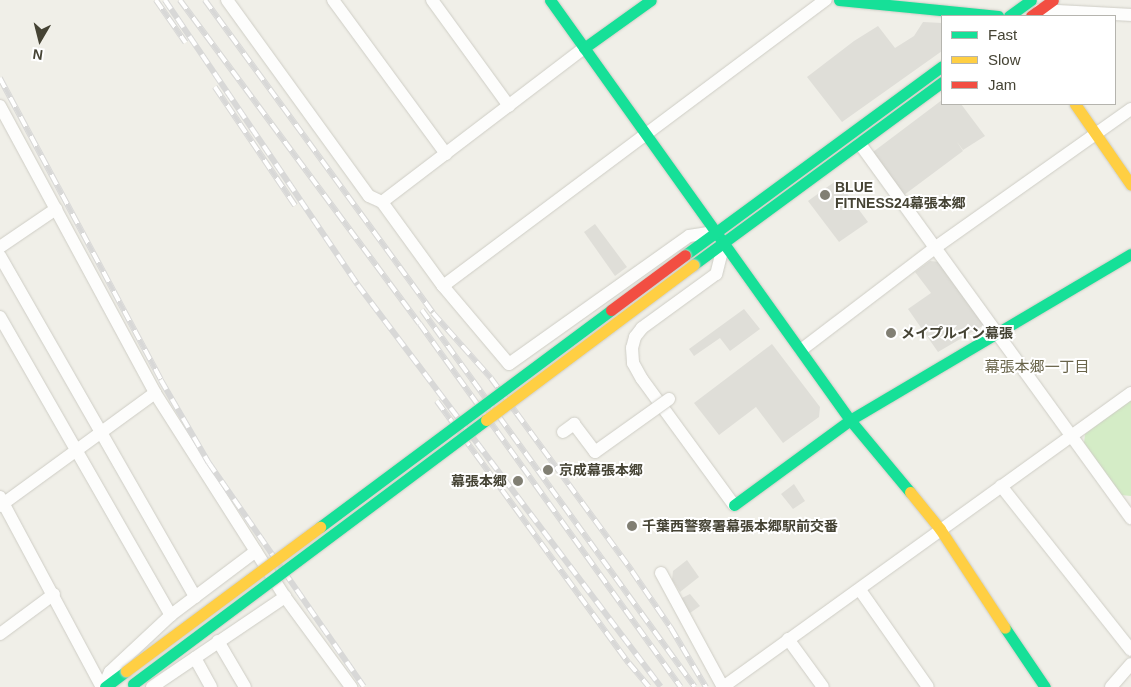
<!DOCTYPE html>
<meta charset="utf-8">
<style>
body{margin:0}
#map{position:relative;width:1131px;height:687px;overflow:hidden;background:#f0efe8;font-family:Helvetica,"Noto Sans JP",sans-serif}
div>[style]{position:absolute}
.green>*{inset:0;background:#d4ecc6}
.parking>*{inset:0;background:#dfded8}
.roads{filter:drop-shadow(0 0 1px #cecdc5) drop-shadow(0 0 1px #cecdc5)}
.street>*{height:12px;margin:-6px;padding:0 6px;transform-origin:6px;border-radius:6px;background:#fdfdfc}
.fast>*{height:11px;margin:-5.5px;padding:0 5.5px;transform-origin:5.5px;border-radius:5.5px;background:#16e098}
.slow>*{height:11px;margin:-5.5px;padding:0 5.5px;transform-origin:5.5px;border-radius:5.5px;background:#ffcf43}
.jam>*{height:11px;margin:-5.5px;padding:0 5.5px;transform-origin:5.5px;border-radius:5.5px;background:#f24e42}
.rail>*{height:5.5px;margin-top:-2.75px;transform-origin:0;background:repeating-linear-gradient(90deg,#fff 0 11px,#d8d8d7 0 22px);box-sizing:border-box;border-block:1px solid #d8d8d7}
.bridges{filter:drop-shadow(0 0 1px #cecdc5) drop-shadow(0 0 1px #cecdc5)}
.street-bridge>*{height:12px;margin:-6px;padding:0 6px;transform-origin:6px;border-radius:6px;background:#fdfdfc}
.fast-bridge>*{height:11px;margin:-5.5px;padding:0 5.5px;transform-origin:5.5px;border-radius:5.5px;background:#16e098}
.slow-bridge>*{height:11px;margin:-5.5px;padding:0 5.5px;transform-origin:5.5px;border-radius:5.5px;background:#ffcf43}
.jam-bridge>*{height:11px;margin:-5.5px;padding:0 5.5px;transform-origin:5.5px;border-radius:5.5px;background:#f24e42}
.dots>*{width:14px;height:14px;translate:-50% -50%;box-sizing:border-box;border:2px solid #fff;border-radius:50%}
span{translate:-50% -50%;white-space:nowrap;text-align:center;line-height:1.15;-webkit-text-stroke:4px #fff;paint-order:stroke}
.poi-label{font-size:14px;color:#454334;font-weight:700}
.left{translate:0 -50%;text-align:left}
.right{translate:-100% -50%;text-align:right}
.neighbourhood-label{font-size:15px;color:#69644a}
.legend{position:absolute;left:941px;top:15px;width:175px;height:90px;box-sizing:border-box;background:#fff;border:1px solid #b5b4ae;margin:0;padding:6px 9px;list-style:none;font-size:15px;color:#454334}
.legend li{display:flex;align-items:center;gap:10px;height:25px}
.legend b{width:25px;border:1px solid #b5b4ae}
.north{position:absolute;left:15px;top:15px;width:50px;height:50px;-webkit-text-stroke:4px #fff;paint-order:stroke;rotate:188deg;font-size:14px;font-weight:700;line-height:20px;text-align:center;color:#454334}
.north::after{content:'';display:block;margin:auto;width:18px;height:22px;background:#454334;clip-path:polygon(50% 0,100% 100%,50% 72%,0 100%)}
</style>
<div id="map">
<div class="green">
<i style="clip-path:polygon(1131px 399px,1131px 496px,1121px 495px,1084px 443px,1085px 434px)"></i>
</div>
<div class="parking">
<i style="clip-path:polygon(923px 22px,942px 23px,942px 51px,842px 122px,807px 77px,854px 41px,878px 26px,895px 48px,914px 36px)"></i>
<i style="clip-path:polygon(942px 100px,942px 104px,961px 104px,985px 136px,963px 150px,957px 142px,963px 151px,904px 195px,873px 152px)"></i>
<i style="clip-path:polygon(837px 180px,868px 222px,839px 242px,808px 201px)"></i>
<i style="clip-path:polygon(595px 224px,627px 267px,615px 276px,584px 232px)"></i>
<i style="clip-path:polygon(930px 261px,940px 262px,984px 325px,938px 352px,908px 309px,931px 293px,915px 272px)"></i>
<i style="clip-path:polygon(744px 309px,760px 329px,730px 351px,720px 338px,694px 356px,689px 349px)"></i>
<i style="clip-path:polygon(772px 344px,820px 407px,819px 417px,783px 443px,756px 407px,719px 435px,694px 403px)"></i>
<i style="clip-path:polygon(794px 484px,805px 501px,793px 509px,781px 494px)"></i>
<i style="clip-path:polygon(687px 560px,699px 577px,680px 592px,672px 580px,673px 571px)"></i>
<i style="clip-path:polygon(690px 594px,700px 606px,690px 613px,680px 599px)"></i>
</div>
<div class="roads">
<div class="street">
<i style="left:227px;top:0;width:242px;rotate:54.1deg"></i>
<i style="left:369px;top:196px;width:14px;rotate:25deg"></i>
<i style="left:382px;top:202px;width:104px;rotate:54deg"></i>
<i style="left:443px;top:286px;width:102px;rotate:49.8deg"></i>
<i style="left:509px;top:364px;width:221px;rotate:-35.4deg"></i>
<i style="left:689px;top:236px;width:24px;rotate:-9deg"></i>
<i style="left:333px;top:0;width:191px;rotate:53.7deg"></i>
<i style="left:432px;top:0;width:131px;rotate:54deg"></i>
<i style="left:1040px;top:10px;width:91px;rotate:3.1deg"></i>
<i style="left:0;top:106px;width:326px;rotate:61.6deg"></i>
<i style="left:155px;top:393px;width:242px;rotate:57.5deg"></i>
<i style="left:285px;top:597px;width:112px;rotate:53.7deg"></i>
<i style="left:860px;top:144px;width:462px;rotate:54.1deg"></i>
<i style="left:382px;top:202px;width:254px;rotate:-37.3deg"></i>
<i style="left:724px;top:243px;width:32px;rotate:104deg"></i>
<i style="left:716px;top:274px;width:92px;rotate:143.9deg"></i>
<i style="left:642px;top:328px;width:11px;rotate:128deg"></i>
<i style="left:635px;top:337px;width:11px;rotate:105deg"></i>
<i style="left:632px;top:348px;width:15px;rotate:86deg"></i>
<i style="left:633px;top:363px;width:18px;rotate:61deg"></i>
<i style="left:642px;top:379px;width:156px;rotate:53.9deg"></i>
<i style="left:0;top:247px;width:68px;rotate:-34.2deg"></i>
<i style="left:0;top:256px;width:393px;rotate:60.2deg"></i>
<i style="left:443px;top:286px;width:478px;rotate:-36.8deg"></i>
<i style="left:0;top:317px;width:344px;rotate:60.2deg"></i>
<i style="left:801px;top:350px;width:170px;rotate:-37.3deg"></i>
<i style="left:936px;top:247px;width:239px;rotate:-35.3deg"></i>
<i style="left:1001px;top:486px;width:209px;rotate:51.6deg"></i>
<i style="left:0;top:497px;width:216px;rotate:61.8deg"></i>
<i style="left:0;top:506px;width:192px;rotate:-36.1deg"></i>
<i style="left:661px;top:573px;width:130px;rotate:61.5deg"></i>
<i style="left:860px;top:590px;width:118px;rotate:55deg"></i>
<i style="left:0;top:634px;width:67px;rotate:-36.5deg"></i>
<i style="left:788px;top:639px;width:59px;rotate:53.9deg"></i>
<i style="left:218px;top:641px;width:53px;rotate:59.6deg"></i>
<i style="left:195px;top:658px;width:33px;rotate:61deg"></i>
<i style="left:103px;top:687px;width:17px;rotate:-65deg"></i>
<i style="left:110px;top:672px;width:83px;rotate:-43.1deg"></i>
<i style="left:171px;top:615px;width:106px;rotate:-37deg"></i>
<i style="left:152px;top:687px;width:161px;rotate:-34.1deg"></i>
<i style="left:723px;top:687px;width:503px;rotate:-35.78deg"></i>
<i style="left:1111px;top:687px;width:30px;rotate:-49deg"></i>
</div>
<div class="fast">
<i style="left:550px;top:0;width:516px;rotate:54.46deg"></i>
<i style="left:850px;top:420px;width:94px;rotate:50.2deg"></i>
<i style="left:839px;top:0;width:160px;rotate:5.7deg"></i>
<i style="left:1009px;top:16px;width:27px;rotate:-36deg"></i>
<i style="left:584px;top:48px;width:82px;rotate:-35.6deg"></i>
<i style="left:685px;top:255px;width:319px;rotate:-36.3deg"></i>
<i style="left:693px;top:265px;width:309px;rotate:-36.3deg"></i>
<i style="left:734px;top:505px;width:144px;rotate:-36.2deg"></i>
<i style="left:850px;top:420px;width:326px;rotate:-30.6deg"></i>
<i style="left:1005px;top:628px;width:71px;rotate:55.9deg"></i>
<i style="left:105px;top:687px;width:26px;rotate:-37deg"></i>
</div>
<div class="slow">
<i style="left:1075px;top:104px;width:98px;rotate:55.3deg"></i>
<i style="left:910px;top:492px;width:48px;rotate:51deg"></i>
<i style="left:940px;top:529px;width:118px;rotate:56.7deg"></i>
</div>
<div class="jam">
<i style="left:1031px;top:16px;width:27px;rotate:-36deg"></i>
</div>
</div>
<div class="rail">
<i style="left:156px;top:0;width:52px;rotate:55.1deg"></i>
<i style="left:165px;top:0;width:344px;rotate:55.9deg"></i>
<i style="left:358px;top:285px;width:503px;rotate:52.99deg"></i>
<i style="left:180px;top:0;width:403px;rotate:53.5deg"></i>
<i style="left:420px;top:324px;width:447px;rotate:54.3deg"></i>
<i style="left:205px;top:0;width:387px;rotate:53.9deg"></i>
<i style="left:433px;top:313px;width:87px;rotate:48.3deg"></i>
<i style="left:491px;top:378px;width:239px;rotate:53.8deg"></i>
<i style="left:632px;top:571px;width:69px;rotate:55.6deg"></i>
<i style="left:671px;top:628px;width:69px;rotate:59.3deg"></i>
<i style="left:0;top:78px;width:342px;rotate:61.9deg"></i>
<i style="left:161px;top:380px;width:96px;rotate:60deg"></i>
<i style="left:209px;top:463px;width:272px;rotate:55.3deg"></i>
<i style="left:215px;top:87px;width:143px;rotate:55.9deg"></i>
<i style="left:422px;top:310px;width:465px;rotate:54.1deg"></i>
<i style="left:437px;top:401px;width:325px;rotate:53.8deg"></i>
<i style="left:629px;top:663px;width:31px;rotate:50deg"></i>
</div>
<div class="bridges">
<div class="street-bridge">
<i style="left:563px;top:432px;width:14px;rotate:-36deg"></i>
<i style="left:574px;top:424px;width:35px;rotate:53deg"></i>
<i style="left:595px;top:452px;width:91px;rotate:-35.6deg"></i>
</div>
<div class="fast-bridge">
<i style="left:320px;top:527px;width:363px;rotate:-36.7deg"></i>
<i style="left:133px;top:684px;width:441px;rotate:-36.8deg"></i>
</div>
<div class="slow-bridge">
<i style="left:486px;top:420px;width:259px;rotate:-36.8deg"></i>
<i style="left:126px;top:671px;width:242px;rotate:-36.6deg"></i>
</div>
<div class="jam-bridge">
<i style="left:611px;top:310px;width:92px;rotate:-36.6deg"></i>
</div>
</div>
<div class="dots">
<i style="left:825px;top:195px;background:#817f73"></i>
<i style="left:891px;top:333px;background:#817f73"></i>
<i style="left:548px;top:470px;background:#817f73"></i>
<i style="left:518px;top:481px;background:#817f73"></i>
<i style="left:632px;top:526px;background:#817f73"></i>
</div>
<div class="poi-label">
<span class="left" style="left:835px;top:195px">BLUE<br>FITNESS24幕張本郷</span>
<span class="left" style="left:901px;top:333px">メイプルイン幕張</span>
<span class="left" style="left:559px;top:470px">京成幕張本郷</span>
<span class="right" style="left:507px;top:481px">幕張本郷</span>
<span class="left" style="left:642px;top:526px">千葉西警察署幕張本郷駅前交番</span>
</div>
<div class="neighbourhood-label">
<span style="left:1037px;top:367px">幕張本郷一丁目</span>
</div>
<ul class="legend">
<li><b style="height:6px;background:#16e098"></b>Fast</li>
<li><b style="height:6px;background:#ffcf43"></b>Slow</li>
<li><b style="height:6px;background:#f24e42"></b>Jam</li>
</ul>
<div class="north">N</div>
</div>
